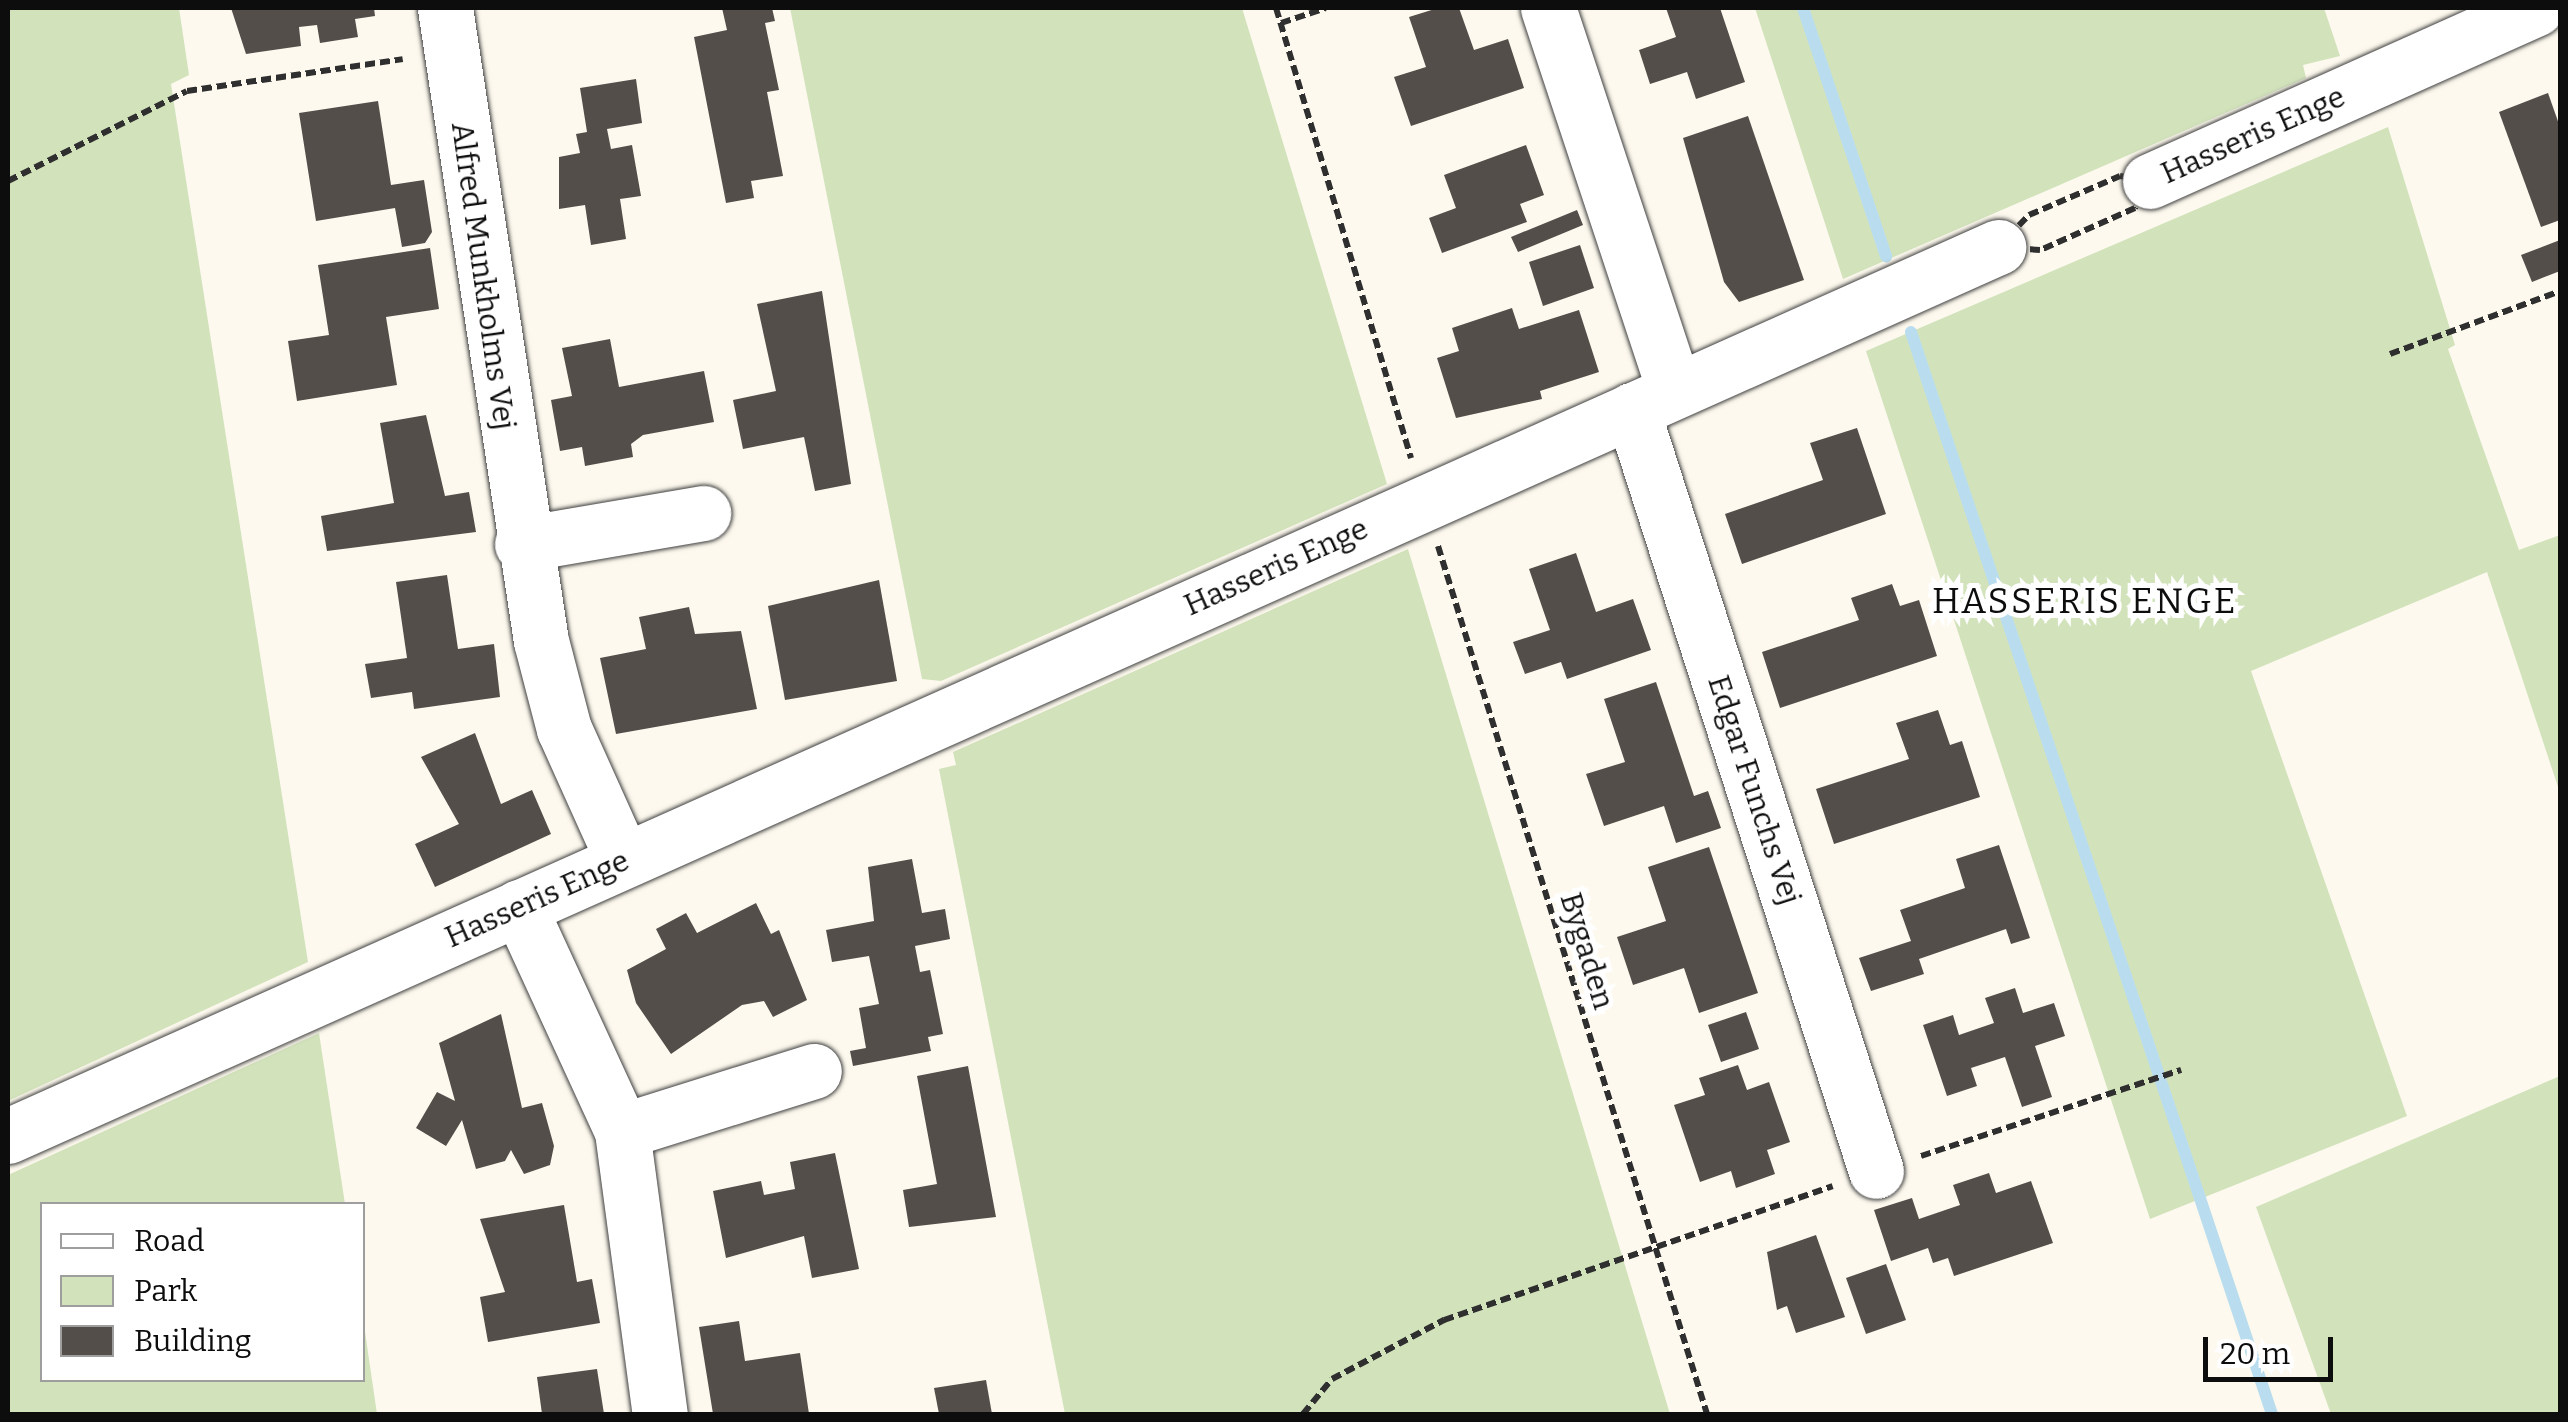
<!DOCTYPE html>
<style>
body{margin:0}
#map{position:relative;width:2568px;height:1422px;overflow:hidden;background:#fdf9ee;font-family:Bitter,serif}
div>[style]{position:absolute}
.green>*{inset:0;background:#d2e3bc}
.stream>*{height:12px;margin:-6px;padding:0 6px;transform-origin:6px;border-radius:6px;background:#b9ddef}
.building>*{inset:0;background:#544e4a}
.path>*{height:6px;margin-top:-3px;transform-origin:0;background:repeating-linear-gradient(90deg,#2f2f2f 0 10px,transparent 0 15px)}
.roads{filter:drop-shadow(0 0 2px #404040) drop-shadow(0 0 2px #404040)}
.minor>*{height:55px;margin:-27.5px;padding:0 27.5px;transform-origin:27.5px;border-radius:27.5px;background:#fff}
span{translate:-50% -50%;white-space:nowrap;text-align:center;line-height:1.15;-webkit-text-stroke:10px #fff;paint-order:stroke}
.street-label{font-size:30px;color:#0d0d0d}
.quarter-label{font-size:35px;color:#0d0d0d;letter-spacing:2.5px}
.frame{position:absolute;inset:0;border:10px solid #0d0d0d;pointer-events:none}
.legend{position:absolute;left:40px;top:1202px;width:325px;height:180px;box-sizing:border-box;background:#fff;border:2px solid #9e9e9e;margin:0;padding:12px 18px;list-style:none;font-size:30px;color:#0d0d0d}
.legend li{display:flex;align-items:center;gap:20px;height:50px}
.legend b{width:50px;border:2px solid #9e9e9e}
.scale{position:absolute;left:2203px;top:1337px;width:130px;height:45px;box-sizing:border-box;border:5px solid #0d0d0d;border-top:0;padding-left:12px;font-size:30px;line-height:35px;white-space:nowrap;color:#0d0d0d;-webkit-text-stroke:8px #fff;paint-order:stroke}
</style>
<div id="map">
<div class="green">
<i style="clip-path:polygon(8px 8px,179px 8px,189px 75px,171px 84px,308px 962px,8px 1101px)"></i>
<i style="clip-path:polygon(790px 8px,1242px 8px,1387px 484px,941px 681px,922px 679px)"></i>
<i style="clip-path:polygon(1755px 8px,2324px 8px,2340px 56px,2303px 65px,2306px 78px,1843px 279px)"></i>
<i style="clip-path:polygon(2388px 127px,2455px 345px,2448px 349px,2519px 550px,2560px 535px,2560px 793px,2487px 572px,2251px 671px,2407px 1116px,2150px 1219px,1866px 351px)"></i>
<i style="clip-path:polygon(1408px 549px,1670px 1414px,1065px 1414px,939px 769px,956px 765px,953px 752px)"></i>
<i style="clip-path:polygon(319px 1033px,345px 1204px,42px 1204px,42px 1380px,362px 1380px,363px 1318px,377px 1414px,8px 1414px,8px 1175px)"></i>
<i style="clip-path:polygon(2560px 1076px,2560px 1414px,2331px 1414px,2256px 1207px)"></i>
</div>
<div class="stream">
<i style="left:1803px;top:8px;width:262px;rotate:71.5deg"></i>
<i style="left:1911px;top:332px;width:1141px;rotate:71.55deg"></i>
</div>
<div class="building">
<i style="clip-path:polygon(231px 8px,374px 8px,375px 16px,355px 19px,358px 37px,320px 43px,317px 25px,299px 27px,301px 46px,246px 54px)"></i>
<i style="clip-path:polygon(722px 8px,772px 8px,775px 21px,765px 23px,779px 90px,767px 92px,783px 176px,751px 181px,754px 198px,726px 203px,694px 37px,727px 30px)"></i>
<i style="clip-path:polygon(1438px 8px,1459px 8px,1474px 50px,1508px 39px,1524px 88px,1411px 126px,1394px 77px,1426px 67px,1409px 17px)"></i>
<i style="clip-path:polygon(1666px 8px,1720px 8px,1745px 82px,1696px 99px,1687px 72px,1650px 84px,1639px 50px,1676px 37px)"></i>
<i style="clip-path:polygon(636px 79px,642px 123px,607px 129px,611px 149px,632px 145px,641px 196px,620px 199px,626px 239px,591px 245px,585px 205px,559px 209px,559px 157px,580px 153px,576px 134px,587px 132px,580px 88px)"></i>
<i style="clip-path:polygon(2548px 93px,2560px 127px,2560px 220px,2541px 227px,2499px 112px)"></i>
<i style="clip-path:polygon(378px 101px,391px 185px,424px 180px,432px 232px,425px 243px,402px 247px,395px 208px,316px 221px,299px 113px)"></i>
<i style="clip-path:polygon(1748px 116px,1804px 280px,1739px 302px,1724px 282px,1683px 138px)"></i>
<i style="clip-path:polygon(1526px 145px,1544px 195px,1520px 204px,1527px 222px,1442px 253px,1429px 218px,1456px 208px,1444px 175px)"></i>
<i style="clip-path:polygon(1577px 210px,1583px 225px,1518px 252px,1511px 237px)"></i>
<i style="clip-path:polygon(2560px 240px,2560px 271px,2532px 282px,2521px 255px)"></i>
<i style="clip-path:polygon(1580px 245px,1594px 288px,1543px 306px,1529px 262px)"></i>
<i style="clip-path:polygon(430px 248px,439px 309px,386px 317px,397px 385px,297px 401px,288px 341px,329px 335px,318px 265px)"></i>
<i style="clip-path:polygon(822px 291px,851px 484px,815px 491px,804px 437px,743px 449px,733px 400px,776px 391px,757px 304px)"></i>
<i style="clip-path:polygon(1512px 308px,1519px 329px,1579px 310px,1599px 372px,1540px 391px,1542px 399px,1456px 418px,1437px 358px,1459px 351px,1452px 328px)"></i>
<i style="clip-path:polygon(610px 339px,619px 387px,704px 371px,714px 422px,643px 435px,631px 444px,633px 457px,585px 466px,582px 447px,560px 451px,551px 400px,572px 396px,562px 348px)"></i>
<i style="clip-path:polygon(426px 415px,445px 496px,469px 492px,476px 532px,327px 551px,321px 516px,394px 503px,380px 423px)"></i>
<i style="clip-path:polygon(1857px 428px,1886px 514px,1742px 564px,1725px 514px,1823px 480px,1810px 443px)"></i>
<i style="clip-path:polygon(1576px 553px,1596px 612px,1633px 599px,1651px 650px,1567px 679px,1561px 662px,1525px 674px,1513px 642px,1550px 630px,1529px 569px)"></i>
<i style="clip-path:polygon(447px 575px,458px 649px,494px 644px,500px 697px,414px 709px,412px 692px,371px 698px,365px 664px,407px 658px,396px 582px)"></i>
<i style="clip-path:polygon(879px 580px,897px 681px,785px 700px,768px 606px)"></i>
<i style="clip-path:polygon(1892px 584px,1900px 606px,1919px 600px,1937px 656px,1780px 708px,1762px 652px,1859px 620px,1851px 598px)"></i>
<i style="clip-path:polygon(689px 607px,695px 634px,741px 631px,757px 709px,616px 734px,600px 658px,646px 649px,639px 617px)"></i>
<i style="clip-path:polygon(1656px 682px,1694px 796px,1708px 791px,1721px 828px,1676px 843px,1664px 806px,1604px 826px,1586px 774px,1625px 762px,1604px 699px)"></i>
<i style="clip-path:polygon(1938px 710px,1950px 745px,1962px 741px,1980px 797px,1834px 844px,1816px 789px,1909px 759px,1896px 723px)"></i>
<i style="clip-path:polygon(475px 733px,501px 804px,532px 790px,551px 834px,435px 887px,415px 844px,459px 824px,421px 757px)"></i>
<i style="clip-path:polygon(1999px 845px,2030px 938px,2011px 944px,2006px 929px,1919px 959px,1924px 974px,1871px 991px,1859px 958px,1911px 941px,1900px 910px,1965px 888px,1956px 859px)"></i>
<i style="clip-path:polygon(1709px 847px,1758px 993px,1699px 1013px,1684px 968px,1633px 985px,1617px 937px,1666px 921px,1648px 867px)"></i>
<i style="clip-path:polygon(912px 859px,922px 913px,945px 909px,950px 939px,915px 946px,920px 972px,930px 970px,943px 1034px,928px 1037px,931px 1051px,853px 1066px,850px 1051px,866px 1048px,859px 1008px,879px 1004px,869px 956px,832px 962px,826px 930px,874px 921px,868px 867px)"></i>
<i style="clip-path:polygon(756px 903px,771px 934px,779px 930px,807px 1000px,773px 1017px,764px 1001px,742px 1005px,671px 1054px,636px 1003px,627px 970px,666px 949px,656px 929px,686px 913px,697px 933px)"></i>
<i style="clip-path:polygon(2015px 988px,2023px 1013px,2054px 1003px,2065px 1036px,2035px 1046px,2052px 1097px,2022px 1107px,2005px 1057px,1971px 1068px,1977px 1086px,1947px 1096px,1923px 1025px,1953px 1015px,1959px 1035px,1994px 1023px,1985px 998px)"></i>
<i style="clip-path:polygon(1746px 1012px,1759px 1049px,1721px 1062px,1708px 1025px)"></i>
<i style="clip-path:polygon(501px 1014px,522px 1108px,542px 1103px,554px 1146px,550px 1165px,524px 1174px,511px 1150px,505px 1161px,476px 1169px,462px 1120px,446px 1146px,416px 1128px,437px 1092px,455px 1101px,439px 1043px)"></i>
<i style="clip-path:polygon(1738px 1065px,1747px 1090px,1769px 1082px,1790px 1142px,1767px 1150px,1775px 1174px,1736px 1188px,1731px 1171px,1700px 1182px,1674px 1105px,1705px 1095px,1699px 1078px)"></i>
<i style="clip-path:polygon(968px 1066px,996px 1217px,909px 1227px,903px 1190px,937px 1184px,917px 1076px)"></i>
<i style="clip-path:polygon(835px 1153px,859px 1269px,812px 1278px,804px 1236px,726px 1258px,713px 1191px,761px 1181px,764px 1195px,795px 1189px,790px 1162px)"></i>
<i style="clip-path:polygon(1989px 1173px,1996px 1193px,2031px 1181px,2053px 1243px,1954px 1276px,1948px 1258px,1933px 1263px,1928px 1248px,1891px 1261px,1874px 1210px,1912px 1198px,1919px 1219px,1960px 1205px,1953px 1185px)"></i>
<i style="clip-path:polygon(564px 1205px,577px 1282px,592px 1279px,600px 1323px,488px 1342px,480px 1297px,505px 1292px,480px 1219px)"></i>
<i style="clip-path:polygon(1816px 1235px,1845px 1317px,1796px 1333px,1787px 1306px,1777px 1310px,1767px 1252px)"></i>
<i style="clip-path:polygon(1886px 1264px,1906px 1320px,1866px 1334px,1846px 1278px)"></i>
<i style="clip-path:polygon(739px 1321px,745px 1361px,800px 1353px,809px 1414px,713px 1414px,699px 1327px)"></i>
<i style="clip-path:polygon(597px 1369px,604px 1414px,542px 1414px,537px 1377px)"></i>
<i style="clip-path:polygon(986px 1380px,992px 1414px,939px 1414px,934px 1388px)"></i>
</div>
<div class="path">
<i style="left:1276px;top:8px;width:470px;rotate:73.3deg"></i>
<i style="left:1281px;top:23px;width:47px;rotate:-18.4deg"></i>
<i style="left:2120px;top:176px;width:30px;rotate:9deg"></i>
<i style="left:2150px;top:181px;width:31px;rotate:119deg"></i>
<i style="left:2135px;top:208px;width:104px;rotate:156.1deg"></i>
<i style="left:2040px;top:250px;width:42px;rotate:-175.9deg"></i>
<i style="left:1998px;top:247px;width:45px;rotate:-45.9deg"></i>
<i style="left:2029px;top:215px;width:99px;rotate:-23.2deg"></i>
<i style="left:8px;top:181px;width:200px;rotate:-26.7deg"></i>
<i style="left:187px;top:91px;width:218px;rotate:-8.4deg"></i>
<i style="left:2390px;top:354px;width:181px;rotate:-20.3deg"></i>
<i style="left:1438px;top:546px;width:909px;rotate:72.78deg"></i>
<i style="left:1921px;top:1156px;width:274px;rotate:-18.3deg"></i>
<i style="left:1303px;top:1414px;width:45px;rotate:-50.4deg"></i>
<i style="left:1332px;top:1379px;width:127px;rotate:-27.8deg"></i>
<i style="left:1444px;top:1320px;width:411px;rotate:-19deg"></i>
</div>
<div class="roads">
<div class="minor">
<i style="left:445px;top:8px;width:640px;rotate:81.38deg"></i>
<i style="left:541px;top:641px;width:91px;rotate:75.4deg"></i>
<i style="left:564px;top:729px;width:144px;rotate:65.8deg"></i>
<i style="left:1548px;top:8px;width:398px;rotate:71.7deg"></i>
<i style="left:2150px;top:181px;width:423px;rotate:-24.1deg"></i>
<i style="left:1632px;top:410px;width:799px;rotate:72.22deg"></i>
<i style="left:522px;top:544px;width:184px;rotate:-9.7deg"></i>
<i style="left:519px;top:907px;width:247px;rotate:65.3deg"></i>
<i style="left:622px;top:1131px;width:286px;rotate:82.4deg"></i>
<i style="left:622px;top:1131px;width:201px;rotate:-17.4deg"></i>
<i style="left:8px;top:1136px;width:2180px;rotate:-24.07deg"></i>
</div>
</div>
<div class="street-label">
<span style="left:2253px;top:135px;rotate:-24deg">Hasseris Enge</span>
<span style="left:483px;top:276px;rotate:82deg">Alfred Munkholms Vej</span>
<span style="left:1276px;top:567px;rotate:-24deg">Hasseris Enge</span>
<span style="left:1754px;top:790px;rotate:72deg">Edgar Funchs Vej</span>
<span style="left:537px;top:899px;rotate:-24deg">Hasseris Enge</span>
<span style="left:1587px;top:951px;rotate:73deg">Bygaden</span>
</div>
<div class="quarter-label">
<span style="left:2085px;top:601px">HASSERIS ENGE</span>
</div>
<div class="frame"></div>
<ul class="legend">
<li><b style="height:12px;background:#fff"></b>Road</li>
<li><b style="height:28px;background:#d2e3bc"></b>Park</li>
<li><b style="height:28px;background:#544e4a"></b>Building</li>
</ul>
<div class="scale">20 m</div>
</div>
